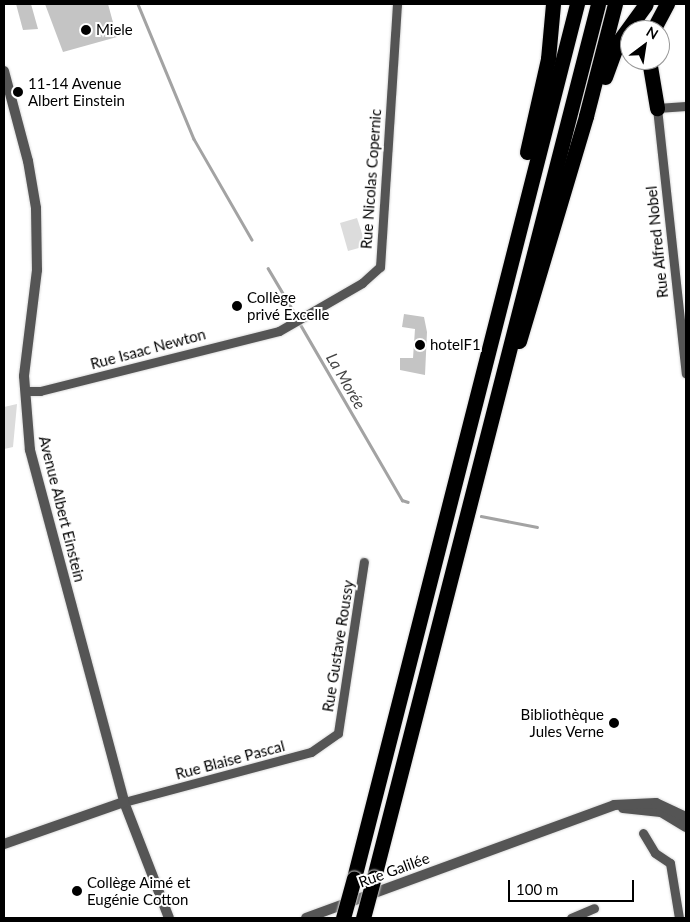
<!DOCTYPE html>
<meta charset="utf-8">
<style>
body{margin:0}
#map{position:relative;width:690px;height:922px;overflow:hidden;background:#fff;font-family:Lato,sans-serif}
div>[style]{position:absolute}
.green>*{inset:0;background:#dcdcdc}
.stream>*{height:2.5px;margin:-1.25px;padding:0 1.25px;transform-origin:1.25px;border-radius:1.25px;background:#a3a3a3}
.building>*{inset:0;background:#c4c4c4}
.roads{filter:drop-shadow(0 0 1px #dbdbdb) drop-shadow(0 0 1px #dbdbdb)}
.minor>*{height:9px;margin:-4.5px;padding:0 4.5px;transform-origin:4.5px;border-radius:4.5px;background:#555}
.tertiary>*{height:10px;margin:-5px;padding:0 5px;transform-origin:5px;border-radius:5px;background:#555}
.motorway>*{height:15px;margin:-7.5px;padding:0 7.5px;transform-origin:7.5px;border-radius:7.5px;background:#000}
.bridges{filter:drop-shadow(0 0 1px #dbdbdb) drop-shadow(0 0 1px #dbdbdb)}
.motorway-bridge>*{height:15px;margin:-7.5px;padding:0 7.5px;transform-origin:7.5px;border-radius:7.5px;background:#000}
.dots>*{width:14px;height:14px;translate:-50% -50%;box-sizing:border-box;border:2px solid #fff;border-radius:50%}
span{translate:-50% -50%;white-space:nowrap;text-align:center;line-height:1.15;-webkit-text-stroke:4px #fff;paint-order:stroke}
.poi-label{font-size:15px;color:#000}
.left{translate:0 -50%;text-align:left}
.right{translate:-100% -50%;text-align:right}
.street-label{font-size:15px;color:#000}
.water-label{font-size:16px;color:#444;font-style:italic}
.frame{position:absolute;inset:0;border:5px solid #000;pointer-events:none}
.north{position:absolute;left:620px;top:20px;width:50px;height:50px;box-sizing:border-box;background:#fff;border:1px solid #999;border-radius:50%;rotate:31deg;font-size:14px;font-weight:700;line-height:20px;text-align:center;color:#000}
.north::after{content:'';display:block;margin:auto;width:18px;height:22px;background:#000;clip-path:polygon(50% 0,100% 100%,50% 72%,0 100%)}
.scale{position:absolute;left:508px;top:880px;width:126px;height:22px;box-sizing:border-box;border:2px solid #000;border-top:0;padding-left:6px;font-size:15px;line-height:18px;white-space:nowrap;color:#000;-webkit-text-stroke:4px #fff;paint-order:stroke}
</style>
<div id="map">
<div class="green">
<i style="clip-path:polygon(357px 218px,366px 246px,348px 251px,340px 223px)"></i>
<i style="clip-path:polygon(17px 404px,13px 447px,4px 449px,4px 407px)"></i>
</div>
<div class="stream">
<i style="left:138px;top:4px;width:146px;rotate:67.5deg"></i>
<i style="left:194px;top:139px;width:116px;rotate:60.1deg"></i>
<i style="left:268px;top:268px;width:57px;rotate:59.4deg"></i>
<i style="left:299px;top:322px;width:206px;rotate:59.9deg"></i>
<i style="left:402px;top:500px;width:6px;rotate:18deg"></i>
<i style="left:481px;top:516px;width:57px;rotate:11.1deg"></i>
</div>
<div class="building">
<i style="clip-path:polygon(16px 4px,31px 4px,38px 29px,23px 30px)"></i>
<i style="clip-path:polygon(45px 4px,108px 4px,117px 37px,63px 52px)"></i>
<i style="clip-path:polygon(404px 314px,424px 317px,427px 332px,425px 375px,400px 370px,400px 358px,413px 358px,415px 329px,402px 327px)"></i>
</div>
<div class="roads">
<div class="minor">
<i style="left:686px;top:106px;width:29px;rotate:176deg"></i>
<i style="left:657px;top:108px;width:267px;rotate:83.8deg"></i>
<i style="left:25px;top:391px;width:15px"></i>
<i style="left:40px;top:391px;width:246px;rotate:-14.1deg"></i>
<i style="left:279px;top:331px;width:96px;rotate:-30deg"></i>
<i style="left:362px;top:283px;width:24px;rotate:-42deg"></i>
<i style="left:380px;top:267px;width:264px;rotate:-86.3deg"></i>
<i style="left:124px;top:802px;width:194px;rotate:-15deg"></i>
<i style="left:311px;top:752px;width:33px;rotate:-35deg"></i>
<i style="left:338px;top:733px;width:173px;rotate:-81.4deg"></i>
<i style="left:643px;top:833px;width:23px;rotate:59deg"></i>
<i style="left:655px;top:853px;width:18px;rotate:34deg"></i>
<i style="left:670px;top:863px;width:56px;rotate:80.7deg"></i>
<i style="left:571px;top:918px;width:25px;rotate:-23deg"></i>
</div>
<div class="tertiary">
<i style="left:4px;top:71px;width:93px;rotate:75.1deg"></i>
<i style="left:28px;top:161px;width:48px;rotate:80.3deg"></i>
<i style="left:36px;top:208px;width:62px;rotate:89.1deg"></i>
<i style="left:37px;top:270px;width:107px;rotate:97deg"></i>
<i style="left:24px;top:376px;width:74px;rotate:85.4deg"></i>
<i style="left:30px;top:450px;width:364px;rotate:75deg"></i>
<i style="left:124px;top:802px;width:124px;rotate:68.8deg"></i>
<i style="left:623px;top:808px;width:38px;rotate:6deg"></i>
<i style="left:661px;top:812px;width:29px;rotate:31deg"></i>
<i style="left:4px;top:844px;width:127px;rotate:-19.3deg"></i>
<i style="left:306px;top:918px;width:328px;rotate:-20.1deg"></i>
<i style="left:614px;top:805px;width:42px;rotate:-2.7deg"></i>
<i style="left:656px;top:803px;width:33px;rotate:25deg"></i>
</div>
<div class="motorway">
<i style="left:653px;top:30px;width:30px;rotate:-62deg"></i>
<i style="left:649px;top:60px;width:49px;rotate:80.5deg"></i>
<i style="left:605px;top:77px;width:35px;rotate:-70deg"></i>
<i style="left:617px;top:44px;width:49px;rotate:-54.1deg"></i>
<i style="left:527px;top:152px;width:95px;rotate:-77.3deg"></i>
<i style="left:548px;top:59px;width:55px;rotate:-84.8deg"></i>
<i style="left:519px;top:341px;width:235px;rotate:-73.4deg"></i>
<i style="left:586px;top:116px;width:116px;rotate:-75.5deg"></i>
<i style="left:374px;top:877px;width:901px;rotate:-75.61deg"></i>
<i style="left:354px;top:878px;width:902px;rotate:-75.69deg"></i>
</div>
</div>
<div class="bridges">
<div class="motorway-bridge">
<i style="left:343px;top:918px;width:41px;rotate:-74.6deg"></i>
<i style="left:363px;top:918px;width:42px;rotate:-75deg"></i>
</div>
</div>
<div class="dots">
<i style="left:86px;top:30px;background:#000"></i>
<i style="left:18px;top:92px;background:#000"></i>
<i style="left:237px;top:306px;background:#000"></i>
<i style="left:420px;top:345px;background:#000"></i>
<i style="left:614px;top:723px;background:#000"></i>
<i style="left:77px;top:891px;background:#000"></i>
</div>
<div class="poi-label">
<span class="left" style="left:96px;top:30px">Miele</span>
<span class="left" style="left:28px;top:92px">11-14 Avenue<br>Albert Einstein</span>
<span class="left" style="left:247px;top:306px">Collège<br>privé Excelle</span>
<span class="left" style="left:430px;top:345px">hotelF1</span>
<span class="right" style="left:604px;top:723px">Bibliothèque<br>Jules Verne</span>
<span class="left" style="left:87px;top:891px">Collège Aimé et<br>Eugénie Cotton</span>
</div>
<div class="street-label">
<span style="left:371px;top:179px;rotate:-86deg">Rue Nicolas Copernic</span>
<span style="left:657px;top:242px;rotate:-96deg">Rue Alfred Nobel</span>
<span style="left:148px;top:349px;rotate:-15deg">Rue Isaac Newton</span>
<span style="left:62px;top:509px;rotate:76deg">Avenue Albert Einstein</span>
<span style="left:338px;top:646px;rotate:-81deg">Rue Gustave Roussy</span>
<span style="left:230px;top:760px;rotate:-15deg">Rue Blaise Pascal</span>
<span style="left:394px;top:870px;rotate:-20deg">Rue Galilée</span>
</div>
<div class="water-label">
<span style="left:346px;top:381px;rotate:60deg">La Morée</span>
</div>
<div class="frame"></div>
<div class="north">N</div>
<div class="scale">100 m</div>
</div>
